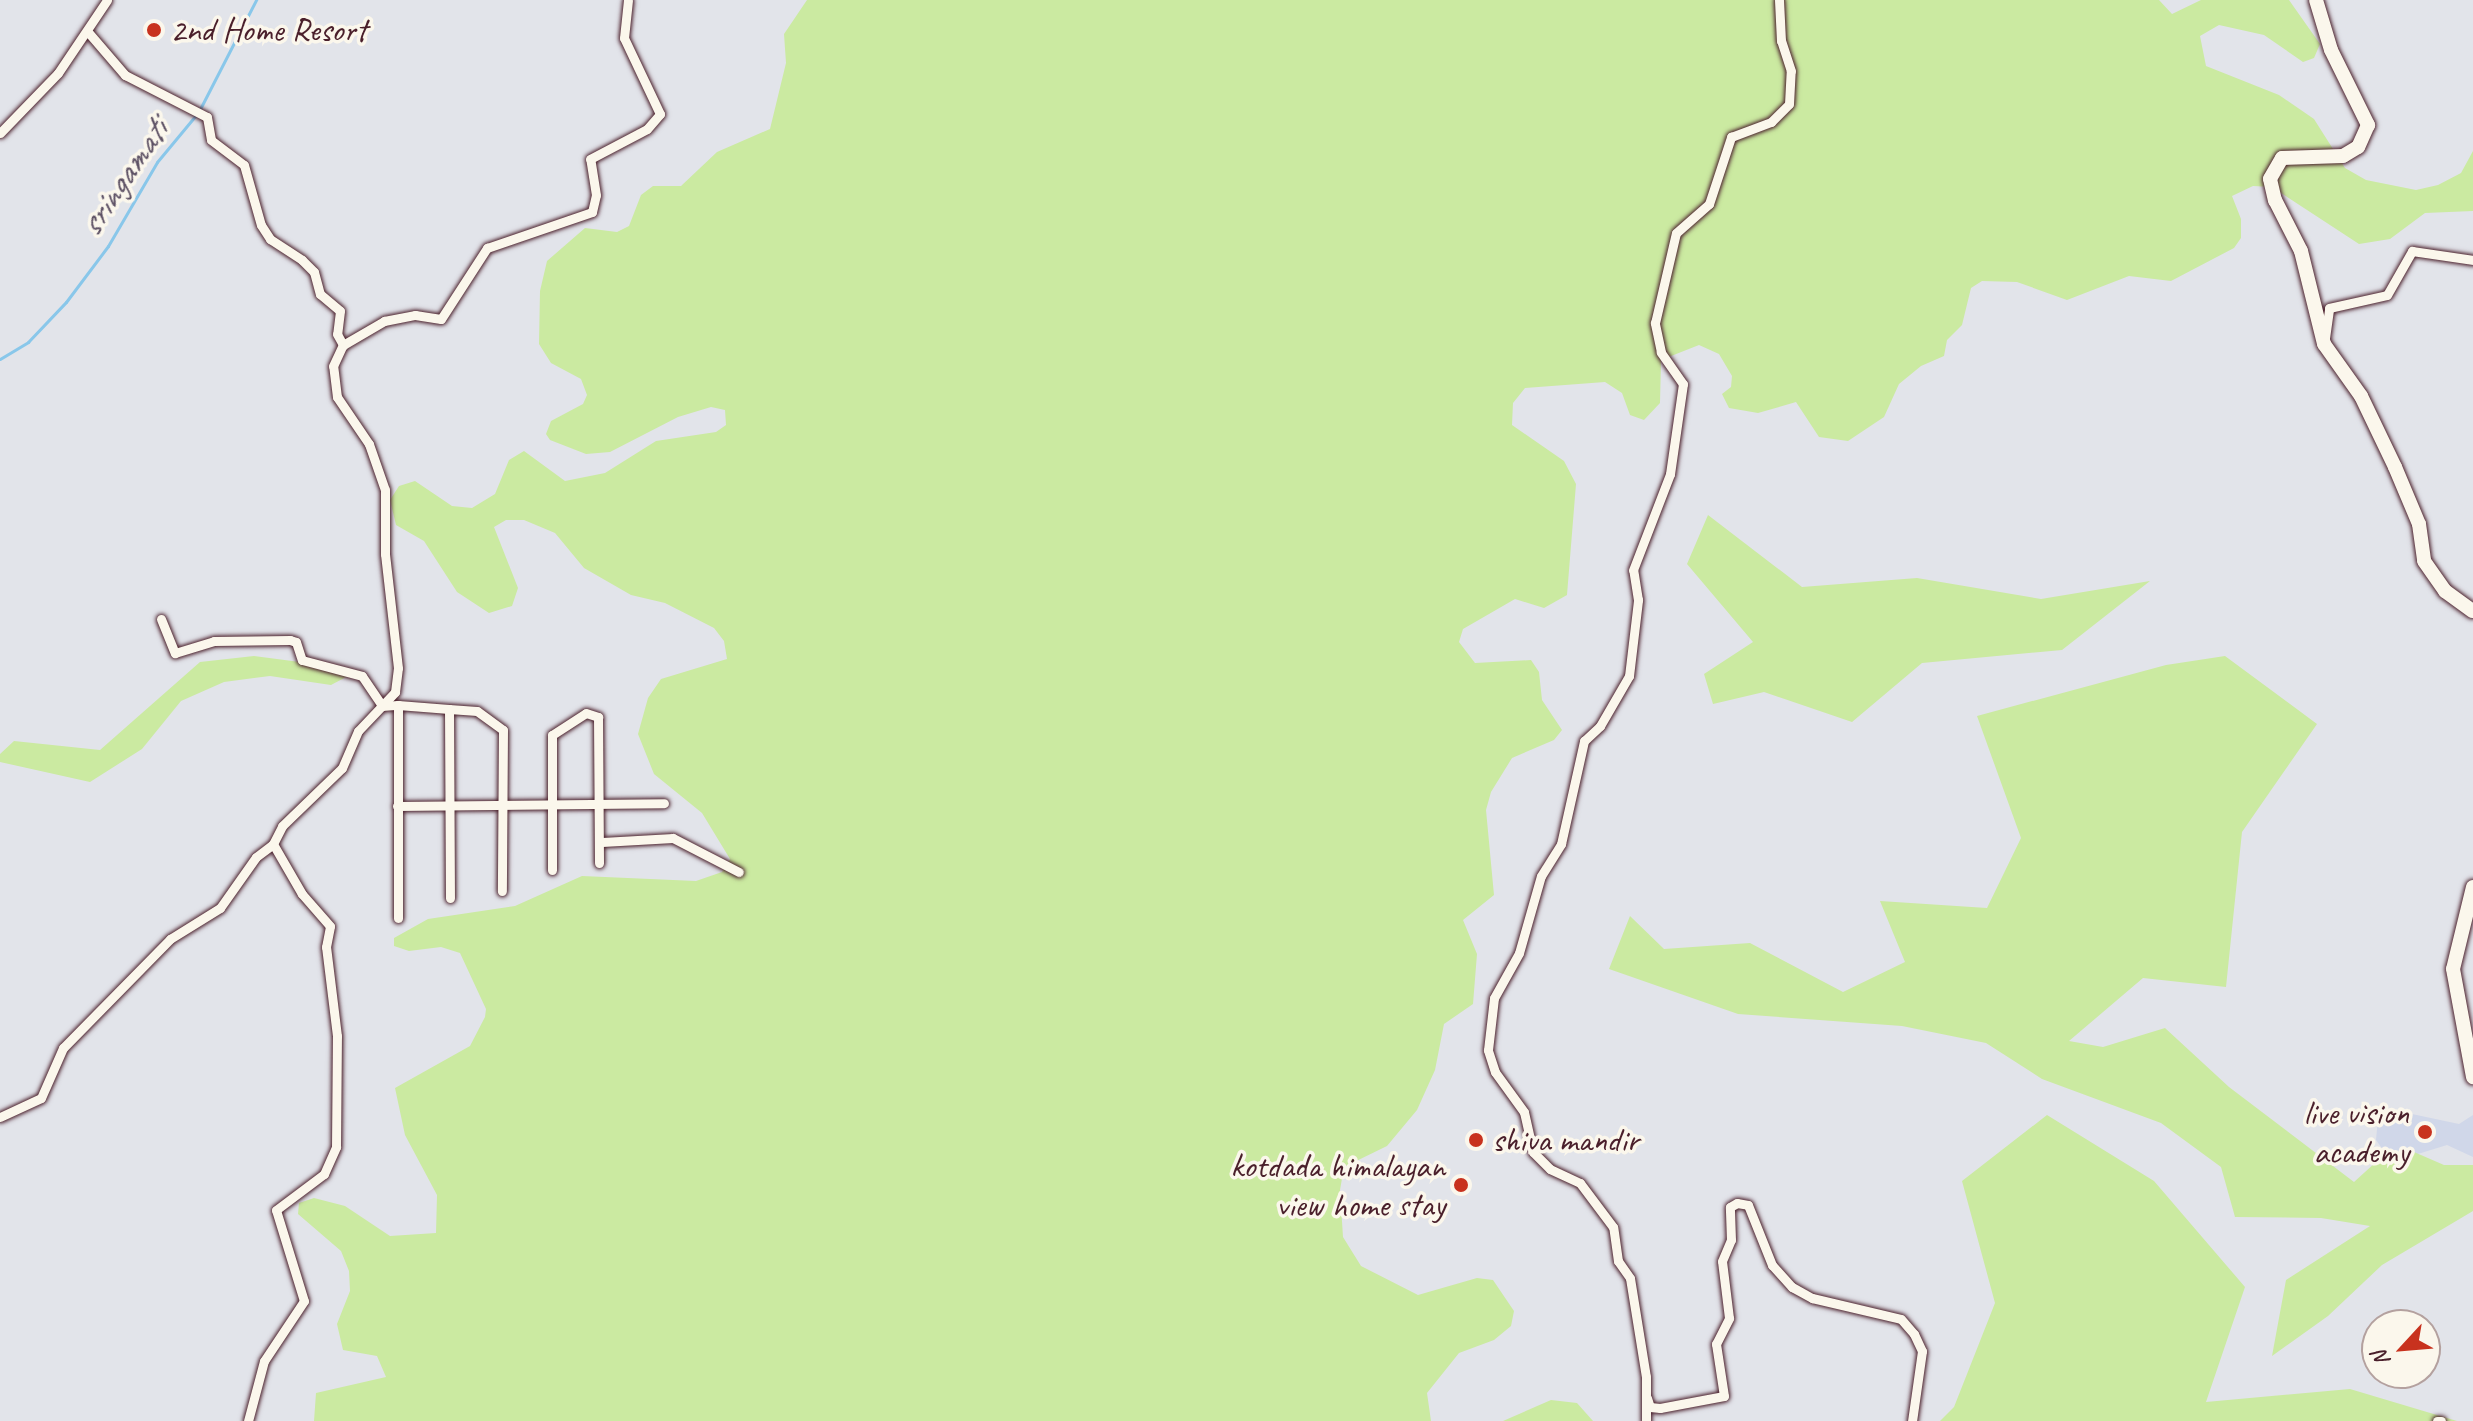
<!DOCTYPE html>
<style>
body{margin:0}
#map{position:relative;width:2473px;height:1421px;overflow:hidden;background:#e2e4ea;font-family:Caveat,sans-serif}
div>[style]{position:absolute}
.built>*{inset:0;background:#d0d7e9}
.green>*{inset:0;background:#cbeaa1}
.stream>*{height:3px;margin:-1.5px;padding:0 1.5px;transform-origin:1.5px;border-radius:1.5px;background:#89c7ea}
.roads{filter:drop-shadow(0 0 2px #4a1f2b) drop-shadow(0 0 2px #4a1f2b)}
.street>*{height:9px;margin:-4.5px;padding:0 4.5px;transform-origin:4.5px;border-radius:4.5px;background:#fbf7ec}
.secondary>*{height:14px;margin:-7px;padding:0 7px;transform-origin:7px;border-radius:7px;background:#fbf7ec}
.dots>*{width:22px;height:22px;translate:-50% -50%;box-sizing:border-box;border:4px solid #fbf7ec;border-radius:50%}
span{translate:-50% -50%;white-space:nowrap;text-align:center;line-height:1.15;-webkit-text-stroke:7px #fbf7ec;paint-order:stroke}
.poi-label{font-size:34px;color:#4a1f2b}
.left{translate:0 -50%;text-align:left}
.right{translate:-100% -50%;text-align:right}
.water-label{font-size:36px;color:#5d5164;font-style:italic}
.north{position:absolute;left:2361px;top:1309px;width:80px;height:80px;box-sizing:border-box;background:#fbf7ec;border:2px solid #b4a19f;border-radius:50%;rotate:244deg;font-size:22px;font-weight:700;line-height:32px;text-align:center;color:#4a1f2b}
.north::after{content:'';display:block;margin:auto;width:28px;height:36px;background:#c8321e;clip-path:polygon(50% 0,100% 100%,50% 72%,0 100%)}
</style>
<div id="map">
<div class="built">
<i style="clip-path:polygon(2379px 1107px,2459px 1124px,2473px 1115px,2473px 1157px,2447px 1145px,2392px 1162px,2376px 1140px)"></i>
</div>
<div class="green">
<i style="clip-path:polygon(807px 0,2159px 0,2172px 14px,2201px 0,2289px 0,2320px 44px,2314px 58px,2303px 62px,2264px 35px,2219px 25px,2200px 36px,2206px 66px,2279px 95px,2314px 119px,2345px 168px,2366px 180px,2416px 190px,2438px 185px,2461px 173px,2473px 151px,2473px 211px,2425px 213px,2390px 239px,2359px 244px,2272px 187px,2253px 186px,2232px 196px,2241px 219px,2241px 238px,2234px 248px,2171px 281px,2129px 276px,2067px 300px,2017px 282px,1982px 281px,1971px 288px,1962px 325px,1947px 340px,1944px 356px,1921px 366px,1899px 384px,1884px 417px,1848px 441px,1819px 437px,1796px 402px,1758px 413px,1729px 408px,1722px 394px,1731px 387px,1732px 376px,1719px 354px,1699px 345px,1661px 360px,1660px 403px,1644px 420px,1630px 415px,1622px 393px,1605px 382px,1525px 388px,1513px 403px,1512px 425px,1564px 461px,1576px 484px,1567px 595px,1544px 608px,1515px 599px,1463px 629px,1459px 642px,1475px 663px,1531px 660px,1539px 672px,1542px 700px,1562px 730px,1554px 740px,1512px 758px,1491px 792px,1486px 810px,1494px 895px,1463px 920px,1477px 954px,1473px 1004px,1444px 1024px,1435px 1070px,1417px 1110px,1387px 1146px,1344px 1167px,1340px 1190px,1343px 1237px,1361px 1266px,1418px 1295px,1477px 1278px,1493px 1280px,1514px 1311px,1511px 1326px,1494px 1340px,1459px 1353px,1427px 1393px,1431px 1421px,314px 1421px,316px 1393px,386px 1377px,377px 1356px,343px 1350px,337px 1324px,350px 1291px,349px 1271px,341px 1251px,298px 1214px,299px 1203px,314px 1198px,345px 1206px,390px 1236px,436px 1233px,437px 1195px,405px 1135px,395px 1088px,470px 1046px,485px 1017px,486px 1009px,460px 953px,441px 947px,409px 951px,394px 946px,394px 938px,428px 919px,515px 906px,582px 876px,696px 881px,722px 872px,730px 859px,702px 813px,654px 774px,638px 734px,648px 698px,661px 679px,727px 659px,724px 641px,714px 628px,665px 603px,631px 595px,584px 568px,555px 533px,524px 520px,506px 520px,494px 527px,518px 588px,512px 606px,489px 613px,457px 592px,424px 541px,396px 525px,390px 500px,399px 486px,415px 481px,452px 506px,472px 508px,495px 494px,509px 460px,524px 451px,565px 481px,605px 473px,656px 441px,716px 432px,726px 425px,725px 410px,711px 407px,678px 417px,610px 452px,586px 454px,550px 440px,546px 434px,551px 421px,583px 404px,587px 395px,581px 379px,551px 363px,539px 344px,540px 291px,547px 261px,585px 228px,617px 232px,629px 226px,641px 195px,653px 186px,681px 186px,717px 152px,770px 129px,786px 63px,784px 34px)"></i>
<i style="clip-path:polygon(1708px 515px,1802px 587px,1917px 578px,2041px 599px,2150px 581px,2062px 650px,1922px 663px,1852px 722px,1764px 692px,1713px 704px,1704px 674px,1753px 642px,1687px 564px)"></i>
<i style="clip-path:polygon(254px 656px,315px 664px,348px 676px,331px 685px,270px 676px,224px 682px,181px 701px,142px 749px,90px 782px,0 762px,0 754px,14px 741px,100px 750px,200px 662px)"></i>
<i style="clip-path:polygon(2225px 656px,2317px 724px,2242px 832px,2226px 987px,2143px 978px,2069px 1041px,2103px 1047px,2165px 1028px,2229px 1087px,2354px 1182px,2376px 1162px,2414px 1152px,2444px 1165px,2473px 1165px,2473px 1211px,2382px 1265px,2328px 1316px,2272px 1356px,2286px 1280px,2370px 1226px,2321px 1218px,2235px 1217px,2221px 1167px,2161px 1123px,2042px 1079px,1986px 1043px,1902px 1026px,1738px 1014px,1609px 969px,1630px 916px,1664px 949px,1750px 943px,1843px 992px,1905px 962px,1880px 901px,1987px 908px,2021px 838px,1977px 716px,2166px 665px)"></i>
<i style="clip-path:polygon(2047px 1115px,2154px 1181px,2245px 1287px,2206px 1402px,2350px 1389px,2457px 1421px,1940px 1421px,1954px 1407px,1995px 1303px,1962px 1181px)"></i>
<i style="clip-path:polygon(1551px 1400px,1577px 1403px,1593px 1421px,1503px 1421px)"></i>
</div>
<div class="stream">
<i style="left:200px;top:109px;width:123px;rotate:-62.8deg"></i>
<i style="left:0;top:359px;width:33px;rotate:-31deg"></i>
<i style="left:28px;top:342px;width:55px;rotate:-46.5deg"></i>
<i style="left:66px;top:302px;width:70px;rotate:-53.1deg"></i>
<i style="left:108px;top:246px;width:97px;rotate:-59.7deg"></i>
<i style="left:157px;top:162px;width:61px;rotate:-50.3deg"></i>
</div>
<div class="roads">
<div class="street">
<i style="left:88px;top:32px;width:57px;rotate:49.3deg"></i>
<i style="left:125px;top:75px;width:92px;rotate:27.1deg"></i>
<i style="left:207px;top:117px;width:23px;rotate:80deg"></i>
<i style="left:211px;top:140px;width:41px;rotate:37.1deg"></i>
<i style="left:244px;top:165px;width:62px;rotate:74.2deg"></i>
<i style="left:261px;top:225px;width:17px;rotate:57deg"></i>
<i style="left:270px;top:239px;width:38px;rotate:33deg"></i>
<i style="left:302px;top:260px;width:17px;rotate:45deg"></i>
<i style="left:314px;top:272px;width:23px;rotate:75deg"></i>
<i style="left:320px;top:294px;width:26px;rotate:40deg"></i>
<i style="left:340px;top:311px;width:23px;rotate:97deg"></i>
<i style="left:337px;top:334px;width:13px;rotate:61deg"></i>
<i style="left:0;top:133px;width:83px;rotate:-46deg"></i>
<i style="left:58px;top:73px;width:88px;rotate:-56.1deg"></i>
<i style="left:2325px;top:338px;width:30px;rotate:-82deg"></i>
<i style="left:2329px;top:308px;width:59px;rotate:-12.6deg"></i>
<i style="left:2387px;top:295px;width:51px;rotate:-60.4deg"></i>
<i style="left:2412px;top:251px;width:62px;rotate:8.4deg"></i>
<i style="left:161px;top:619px;width:37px;rotate:68deg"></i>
<i style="left:175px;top:653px;width:41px;rotate:-17.1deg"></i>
<i style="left:214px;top:641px;width:76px;rotate:-0.8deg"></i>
<i style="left:290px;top:640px;width:6px;rotate:18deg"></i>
<i style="left:296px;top:642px;width:19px;rotate:72deg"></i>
<i style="left:302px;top:660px;width:62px;rotate:14.9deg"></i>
<i style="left:362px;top:676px;width:36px;rotate:56deg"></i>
<i style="left:382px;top:706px;width:16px;rotate:-4deg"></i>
<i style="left:398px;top:705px;width:213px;rotate:90deg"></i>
<i style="left:398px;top:705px;width:51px;rotate:4.5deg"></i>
<i style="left:449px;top:709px;width:189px;rotate:89.7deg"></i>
<i style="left:449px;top:709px;width:28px;rotate:4deg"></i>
<i style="left:477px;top:711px;width:32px;rotate:36deg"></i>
<i style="left:503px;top:730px;width:161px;rotate:90.4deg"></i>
<i style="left:397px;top:806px;width:267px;rotate:-0.6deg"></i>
<i style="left:602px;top:842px;width:71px;rotate:-3.2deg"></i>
<i style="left:673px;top:838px;width:74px;rotate:27.3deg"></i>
<i style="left:552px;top:870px;width:135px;rotate:-90deg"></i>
<i style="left:552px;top:735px;width:40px;rotate:-32.9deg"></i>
<i style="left:586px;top:713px;width:13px;rotate:18deg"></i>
<i style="left:598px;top:717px;width:146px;rotate:89.6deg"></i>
<i style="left:0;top:1117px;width:45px;rotate:-24.9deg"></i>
<i style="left:41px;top:1098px;width:55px;rotate:-66.3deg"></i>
<i style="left:63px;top:1048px;width:153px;rotate:-45.5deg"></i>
<i style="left:170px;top:939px;width:59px;rotate:-31.8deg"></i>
<i style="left:220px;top:908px;width:62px;rotate:-54.8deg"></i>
<i style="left:256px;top:857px;width:21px;rotate:-37deg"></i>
<i style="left:1647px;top:1398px;width:9px;rotate:72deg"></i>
<i style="left:1650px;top:1407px;width:10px;rotate:6deg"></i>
<i style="left:1660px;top:1408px;width:65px;rotate:-10.6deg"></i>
<i style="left:1724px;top:1396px;width:53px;rotate:-98.7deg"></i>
<i style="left:1716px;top:1344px;width:29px;rotate:-63deg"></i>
<i style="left:1729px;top:1318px;width:57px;rotate:-97deg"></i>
<i style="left:1722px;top:1261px;width:23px;rotate:-67deg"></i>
<i style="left:1731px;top:1240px;width:33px;rotate:-92deg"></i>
<i style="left:1730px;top:1207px;width:8px;rotate:-30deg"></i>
<i style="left:1737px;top:1203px;width:11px;rotate:10deg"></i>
<i style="left:1748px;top:1205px;width:65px;rotate:68.2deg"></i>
<i style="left:1772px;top:1265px;width:30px;rotate:48deg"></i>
<i style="left:1792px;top:1287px;width:23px;rotate:29deg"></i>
<i style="left:1812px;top:1298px;width:91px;rotate:13.3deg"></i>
<i style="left:1901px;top:1319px;width:20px;rotate:49deg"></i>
<i style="left:1914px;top:1334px;width:19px;rotate:65deg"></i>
<i style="left:1922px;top:1351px;width:71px;rotate:98.1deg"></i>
<i style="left:248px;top:1421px;width:62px;rotate:-75.1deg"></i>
<i style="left:264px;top:1361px;width:72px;rotate:-56.3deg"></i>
<i style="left:304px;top:1301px;width:95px;rotate:-107.1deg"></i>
<i style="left:276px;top:1210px;width:60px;rotate:-36.9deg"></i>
<i style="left:324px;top:1174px;width:30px;rotate:-66deg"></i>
<i style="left:336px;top:1147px;width:111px;rotate:-89.5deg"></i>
<i style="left:337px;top:1036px;width:90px;rotate:-97deg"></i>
<i style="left:326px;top:947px;width:21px;rotate:-79deg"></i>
<i style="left:330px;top:926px;width:43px;rotate:-131.2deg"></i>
<i style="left:302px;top:894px;width:58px;rotate:-120.1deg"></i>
<i style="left:273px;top:844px;width:20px;rotate:-63deg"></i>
<i style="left:282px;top:826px;width:83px;rotate:-44deg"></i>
<i style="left:342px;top:768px;width:40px;rotate:-66.6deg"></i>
<i style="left:358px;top:731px;width:54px;rotate:-46.5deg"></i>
<i style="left:395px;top:692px;width:24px;rotate:-83deg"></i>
<i style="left:398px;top:668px;width:115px;rotate:-96.5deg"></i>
<i style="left:385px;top:554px;width:64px;rotate:-90deg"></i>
<i style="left:385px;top:490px;width:49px;rotate:-109.2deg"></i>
<i style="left:369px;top:444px;width:57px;rotate:-124.2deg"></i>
<i style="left:337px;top:397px;width:31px;rotate:-97deg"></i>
<i style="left:333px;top:366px;width:23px;rotate:-65deg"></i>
<i style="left:343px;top:345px;width:48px;rotate:-30.3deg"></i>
<i style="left:384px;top:321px;width:32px;rotate:-11deg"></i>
<i style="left:415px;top:315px;width:26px;rotate:9deg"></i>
<i style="left:441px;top:319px;width:85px;rotate:-57.1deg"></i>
<i style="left:487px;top:248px;width:111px;rotate:-18.9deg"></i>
<i style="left:592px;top:212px;width:17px;rotate:-77deg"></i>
<i style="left:596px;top:195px;width:36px;rotate:-99deg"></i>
<i style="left:590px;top:159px;width:64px;rotate:-27.8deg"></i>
<i style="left:647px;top:129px;width:20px;rotate:-49deg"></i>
<i style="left:660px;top:114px;width:84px;rotate:-115.3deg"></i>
<i style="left:624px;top:38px;width:38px;rotate:-84deg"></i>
<i style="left:1646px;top:1421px;width:44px;rotate:-90deg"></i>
<i style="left:1646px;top:1377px;width:100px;rotate:-99.2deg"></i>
<i style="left:1630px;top:1278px;width:21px;rotate:-125deg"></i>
<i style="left:1618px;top:1261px;width:34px;rotate:-98deg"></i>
<i style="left:1613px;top:1227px;width:55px;rotate:-126.9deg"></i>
<i style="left:1580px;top:1183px;width:33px;rotate:-155deg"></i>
<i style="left:1550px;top:1169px;width:24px;rotate:-135deg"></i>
<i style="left:1533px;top:1152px;width:41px;rotate:-102.7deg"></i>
<i style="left:1524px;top:1112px;width:49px;rotate:-125.9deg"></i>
<i style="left:1495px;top:1072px;width:23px;rotate:-108deg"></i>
<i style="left:1488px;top:1050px;width:52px;rotate:-83.4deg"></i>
<i style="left:1494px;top:998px;width:51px;rotate:-60.9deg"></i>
<i style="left:1519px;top:953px;width:80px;rotate:-74.1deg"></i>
<i style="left:1541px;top:876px;width:38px;rotate:-58deg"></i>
<i style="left:1561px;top:844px;width:106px;rotate:-77.4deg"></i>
<i style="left:1584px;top:741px;width:22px;rotate:-43deg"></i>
<i style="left:1600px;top:726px;width:58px;rotate:-59.9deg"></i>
<i style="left:1629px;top:676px;width:77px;rotate:-83.2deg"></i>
<i style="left:1638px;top:600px;width:30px;rotate:-99deg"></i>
<i style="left:1633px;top:570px;width:103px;rotate:-68.9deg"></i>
<i style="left:1670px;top:474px;width:91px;rotate:-81.8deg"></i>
<i style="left:1683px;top:384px;width:39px;rotate:-125deg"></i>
<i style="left:1661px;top:352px;width:30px;rotate:-102deg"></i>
<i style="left:1655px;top:323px;width:92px;rotate:-76.9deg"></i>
<i style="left:1676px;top:233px;width:44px;rotate:-41.3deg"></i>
<i style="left:1709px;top:204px;width:71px;rotate:-71.8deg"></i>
<i style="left:1731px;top:137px;width:43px;rotate:-20.6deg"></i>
<i style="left:1771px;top:122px;width:25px;rotate:-45deg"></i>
<i style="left:1789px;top:104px;width:33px;rotate:-87deg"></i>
<i style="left:1791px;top:71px;width:32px;rotate:-108deg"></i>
<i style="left:1781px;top:41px;width:41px;rotate:-92.8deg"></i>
<i style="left:2437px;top:1421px;width:4px"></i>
</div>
<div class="secondary">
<i style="left:2316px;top:0;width:52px;rotate:73.3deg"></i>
<i style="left:2331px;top:50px;width:84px;rotate:63.7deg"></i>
<i style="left:2368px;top:125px;width:24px;rotate:114deg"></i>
<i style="left:2358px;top:147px;width:17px;rotate:149deg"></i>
<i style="left:2343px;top:156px;width:61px;rotate:178.1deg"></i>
<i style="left:2282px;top:158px;width:24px;rotate:120deg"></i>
<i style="left:2270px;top:179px;width:22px;rotate:77deg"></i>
<i style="left:2275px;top:200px;width:57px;rotate:63deg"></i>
<i style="left:2301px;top:251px;width:96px;rotate:76.1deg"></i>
<i style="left:2324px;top:344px;width:64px;rotate:54.6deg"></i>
<i style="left:2361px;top:396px;width:79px;rotate:64.4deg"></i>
<i style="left:2395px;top:467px;width:62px;rotate:67.2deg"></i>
<i style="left:2419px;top:524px;width:37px;rotate:82deg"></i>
<i style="left:2424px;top:561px;width:37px;rotate:55deg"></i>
<i style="left:2445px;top:591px;width:34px;rotate:36deg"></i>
<i style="left:2473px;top:887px;width:84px;rotate:103.7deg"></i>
<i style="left:2453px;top:969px;width:110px;rotate:79.5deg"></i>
</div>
</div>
<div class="dots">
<i style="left:154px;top:30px;background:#c8321e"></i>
<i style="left:2425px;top:1132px;background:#c8321e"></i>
<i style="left:1476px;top:1140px;background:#c8321e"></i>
<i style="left:1461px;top:1185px;background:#c8321e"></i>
</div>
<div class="poi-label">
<span class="left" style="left:170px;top:30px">2nd Home Resort</span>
<span class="right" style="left:2409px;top:1132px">live vision<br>academy</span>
<span class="left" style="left:1492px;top:1140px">shiva mandir</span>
<span class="right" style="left:1445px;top:1185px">kotdada himalayan<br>view home stay</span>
</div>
<div class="water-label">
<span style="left:123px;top:178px;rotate:-56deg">sringamati</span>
</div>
<div class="north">N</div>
</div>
